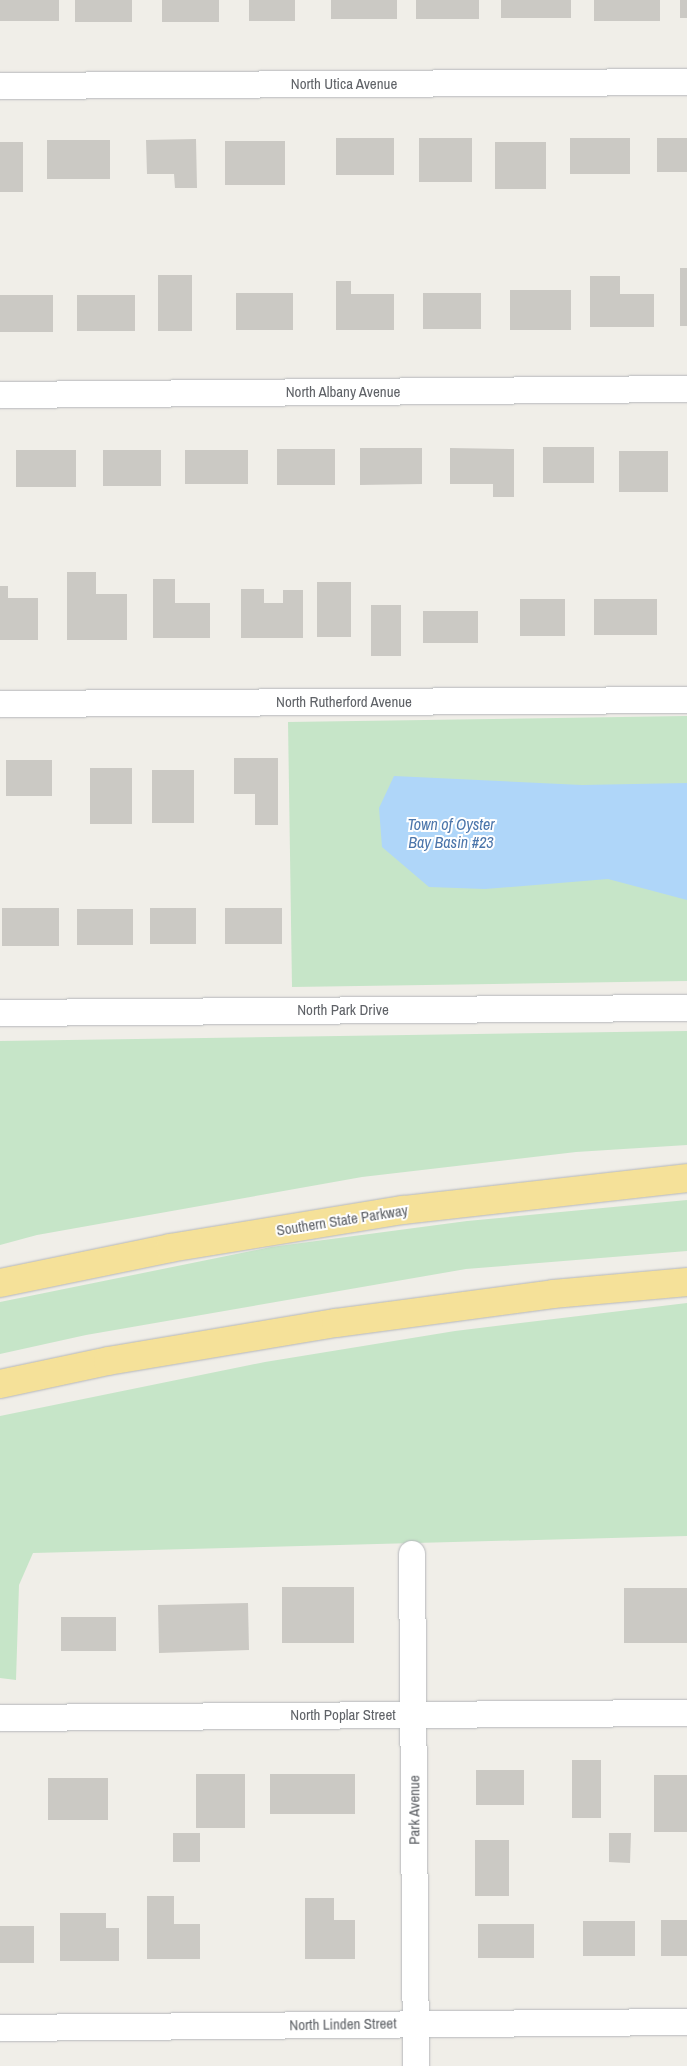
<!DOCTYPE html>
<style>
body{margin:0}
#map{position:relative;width:687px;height:2066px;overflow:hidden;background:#f0eee8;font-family:"Archivo Narrow",sans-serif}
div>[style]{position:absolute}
.green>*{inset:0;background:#c6e5c8}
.water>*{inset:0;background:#afd6f9}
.building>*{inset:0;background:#cbc9c4}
.roads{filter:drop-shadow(0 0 1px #b5b7bb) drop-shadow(0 0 1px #b5b7bb)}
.street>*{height:26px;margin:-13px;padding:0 13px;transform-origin:13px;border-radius:13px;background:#fff}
.highway>*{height:28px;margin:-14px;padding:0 14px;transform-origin:14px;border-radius:14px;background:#f5e199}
span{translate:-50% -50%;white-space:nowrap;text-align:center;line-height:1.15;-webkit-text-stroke:4px #fff;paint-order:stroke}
.street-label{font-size:15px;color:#5f6267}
.water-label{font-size:16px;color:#4c76ab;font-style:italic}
</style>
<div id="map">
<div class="green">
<i style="clip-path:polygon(687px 716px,687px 981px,292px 987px,288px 722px)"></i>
<i style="clip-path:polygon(687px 1031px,687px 1145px,576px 1152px,362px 1177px,37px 1235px,0 1245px,0 1041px)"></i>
<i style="clip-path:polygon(687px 1200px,687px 1251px,466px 1269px,86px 1335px,0 1354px,0 1302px,271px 1247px,467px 1221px)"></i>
<i style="clip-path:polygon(687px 1303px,687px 1536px,33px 1553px,19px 1585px,16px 1680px,0 1678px,0 1416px,265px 1362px,455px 1331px)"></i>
</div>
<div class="water">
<i style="clip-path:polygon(394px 776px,582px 785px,687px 783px,687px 900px,608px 879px,485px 889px,429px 887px,382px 847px,379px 808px)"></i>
</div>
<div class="building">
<i style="clip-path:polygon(0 0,59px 0,59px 21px,0 21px)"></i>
<i style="clip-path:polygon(75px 0,132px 0,132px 22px,75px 22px)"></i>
<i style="clip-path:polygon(162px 0,219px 0,219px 22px,162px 22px)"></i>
<i style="clip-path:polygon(249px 0,295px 0,295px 21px,249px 21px)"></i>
<i style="clip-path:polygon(331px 0,397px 0,397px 19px,331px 19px)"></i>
<i style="clip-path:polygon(416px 0,479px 0,479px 19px,416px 19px)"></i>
<i style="clip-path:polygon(501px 0,571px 0,571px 18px,501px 18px)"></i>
<i style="clip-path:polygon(594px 0,660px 0,660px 21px,594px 21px)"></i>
<i style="clip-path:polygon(680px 0,687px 0,687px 18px,680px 18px)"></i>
<i style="clip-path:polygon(336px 138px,394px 138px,394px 175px,336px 175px)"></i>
<i style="clip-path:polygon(419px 138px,472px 138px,472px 182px,419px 182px)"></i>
<i style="clip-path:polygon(570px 138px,630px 138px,630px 174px,570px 174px)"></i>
<i style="clip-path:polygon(657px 138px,687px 138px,687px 172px,657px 172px)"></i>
<i style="clip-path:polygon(196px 139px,197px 188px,175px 188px,174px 174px,147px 174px,146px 140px)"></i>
<i style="clip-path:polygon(47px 140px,110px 140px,110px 179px,47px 179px)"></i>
<i style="clip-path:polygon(225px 141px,285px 141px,285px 185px,225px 185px)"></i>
<i style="clip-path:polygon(0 142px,23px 142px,23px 192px,0 192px)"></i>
<i style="clip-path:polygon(495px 142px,546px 142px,546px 189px,495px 189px)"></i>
<i style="clip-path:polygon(680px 268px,687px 268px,687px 326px,680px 326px)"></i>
<i style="clip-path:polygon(158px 275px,192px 275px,192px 331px,158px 331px)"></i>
<i style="clip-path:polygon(590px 276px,620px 276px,620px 294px,654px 294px,654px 327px,590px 327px)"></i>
<i style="clip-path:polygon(336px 281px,351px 281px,351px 294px,394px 294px,394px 330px,336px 330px)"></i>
<i style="clip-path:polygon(510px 290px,571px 290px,571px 330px,510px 330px)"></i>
<i style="clip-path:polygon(236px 293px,293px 293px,293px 330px,236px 330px)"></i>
<i style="clip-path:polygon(423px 293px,481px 293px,481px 329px,423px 329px)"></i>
<i style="clip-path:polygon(0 295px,53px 295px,53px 332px,0 332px)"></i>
<i style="clip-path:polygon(77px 295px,135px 295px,135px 331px,77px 331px)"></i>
<i style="clip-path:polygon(543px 447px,594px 447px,594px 483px,543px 483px)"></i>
<i style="clip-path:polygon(360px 448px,422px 448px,422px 484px,360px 485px)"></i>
<i style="clip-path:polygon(450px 448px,514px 449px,514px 497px,493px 497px,493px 484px,450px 484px)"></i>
<i style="clip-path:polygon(277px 449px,335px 449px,335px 485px,277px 485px)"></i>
<i style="clip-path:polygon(16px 450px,76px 450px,76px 487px,16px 487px)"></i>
<i style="clip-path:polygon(103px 450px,161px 450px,161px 486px,103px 486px)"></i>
<i style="clip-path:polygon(185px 450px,248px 450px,248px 484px,185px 484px)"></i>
<i style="clip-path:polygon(619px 451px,668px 451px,668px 492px,619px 492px)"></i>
<i style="clip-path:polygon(67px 572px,96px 572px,96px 594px,127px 594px,127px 640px,67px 640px)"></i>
<i style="clip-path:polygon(153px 579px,175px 579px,175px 603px,210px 603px,210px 638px,153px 638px)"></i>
<i style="clip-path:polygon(317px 582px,351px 582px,351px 637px,317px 637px)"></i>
<i style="clip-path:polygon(0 586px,8px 586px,8px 598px,38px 598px,38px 640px,0 640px)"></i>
<i style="clip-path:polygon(241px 589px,264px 589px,264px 603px,283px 603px,283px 590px,303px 590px,303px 638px,241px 638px)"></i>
<i style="clip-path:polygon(520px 599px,565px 599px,565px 636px,520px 636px)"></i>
<i style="clip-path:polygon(594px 599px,657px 599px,657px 635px,594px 635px)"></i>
<i style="clip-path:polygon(371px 605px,401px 605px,401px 656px,371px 656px)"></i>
<i style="clip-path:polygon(423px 611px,478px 611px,478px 643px,423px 643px)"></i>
<i style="clip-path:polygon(234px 758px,278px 758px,278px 825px,255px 825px,255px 794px,234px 794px)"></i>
<i style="clip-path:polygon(6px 760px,52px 760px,52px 796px,6px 796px)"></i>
<i style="clip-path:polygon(90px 768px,132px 768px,132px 824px,90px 824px)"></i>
<i style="clip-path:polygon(152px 770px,194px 770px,194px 823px,152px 823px)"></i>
<i style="clip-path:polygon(2px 908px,59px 908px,59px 946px,2px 946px)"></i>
<i style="clip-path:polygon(150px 908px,196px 908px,196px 944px,150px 944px)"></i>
<i style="clip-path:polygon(225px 908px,282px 908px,282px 944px,225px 944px)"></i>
<i style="clip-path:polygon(77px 909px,133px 909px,133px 945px,77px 945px)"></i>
<i style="clip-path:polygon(282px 1587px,354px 1587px,354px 1643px,282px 1643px)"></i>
<i style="clip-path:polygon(624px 1588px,687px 1588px,687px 1643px,624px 1643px)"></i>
<i style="clip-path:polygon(248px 1603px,249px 1650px,159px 1653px,158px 1605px)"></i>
<i style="clip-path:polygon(61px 1617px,116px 1617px,116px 1651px,61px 1651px)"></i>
<i style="clip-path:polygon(572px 1760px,601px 1760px,601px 1818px,572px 1818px)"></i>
<i style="clip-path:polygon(476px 1770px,524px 1770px,524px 1805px,476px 1805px)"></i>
<i style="clip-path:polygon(196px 1774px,245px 1774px,245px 1828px,196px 1828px)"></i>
<i style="clip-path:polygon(270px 1774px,355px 1774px,355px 1814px,270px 1814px)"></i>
<i style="clip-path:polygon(654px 1775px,687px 1775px,687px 1832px,654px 1832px)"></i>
<i style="clip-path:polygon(48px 1778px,108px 1778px,108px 1820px,48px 1820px)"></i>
<i style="clip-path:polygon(173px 1833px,200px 1833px,200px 1862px,173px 1862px)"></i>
<i style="clip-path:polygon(609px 1833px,631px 1833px,630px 1863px,609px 1862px)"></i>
<i style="clip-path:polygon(475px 1840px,509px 1840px,509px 1896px,475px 1896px)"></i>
<i style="clip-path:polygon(147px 1896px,174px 1896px,174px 1924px,200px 1924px,200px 1959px,147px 1959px)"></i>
<i style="clip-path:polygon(305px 1898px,334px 1898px,334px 1920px,355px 1920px,355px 1959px,305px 1959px)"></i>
<i style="clip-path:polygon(60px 1913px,106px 1913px,106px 1928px,119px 1928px,119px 1961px,60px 1961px)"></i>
<i style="clip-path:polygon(661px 1920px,687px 1920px,687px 1956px,661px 1956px)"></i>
<i style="clip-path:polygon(583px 1921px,635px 1921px,635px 1956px,583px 1956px)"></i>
<i style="clip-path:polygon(478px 1924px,534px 1924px,534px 1958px,478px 1958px)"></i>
<i style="clip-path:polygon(0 1926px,34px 1926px,34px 1963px,0 1963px)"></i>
</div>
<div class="roads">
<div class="street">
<i style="left:0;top:86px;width:687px;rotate:-0.33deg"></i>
<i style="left:0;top:395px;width:687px;rotate:-0.5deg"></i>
<i style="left:0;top:704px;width:687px;rotate:-0.33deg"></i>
<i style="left:0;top:1013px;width:687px;rotate:-0.42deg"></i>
<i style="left:412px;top:1554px;width:512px;rotate:89.55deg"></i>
<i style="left:0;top:1718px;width:687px;rotate:-0.42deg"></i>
<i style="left:0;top:2028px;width:687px;rotate:-0.5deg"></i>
</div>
<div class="highway">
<i style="left:0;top:1283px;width:174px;rotate:-11.6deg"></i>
<i style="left:170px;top:1248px;width:236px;rotate:-9.3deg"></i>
<i style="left:403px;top:1210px;width:286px;rotate:-6.4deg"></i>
<i style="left:0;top:1384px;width:110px;rotate:-12deg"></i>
<i style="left:108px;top:1361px;width:231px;rotate:-9.5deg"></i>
<i style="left:336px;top:1323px;width:219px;rotate:-7.6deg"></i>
<i style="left:553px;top:1294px;width:135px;rotate:-5.1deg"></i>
</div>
</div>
<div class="street-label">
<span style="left:344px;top:84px">North Utica Avenue</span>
<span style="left:343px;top:392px">North Albany Avenue</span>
<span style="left:344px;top:702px">North Rutherford Avenue</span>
<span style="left:343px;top:1010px">North Park Drive</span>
<span style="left:342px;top:1220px;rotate:-9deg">Southern State Parkway</span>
<span style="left:343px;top:1715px">North Poplar Street</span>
<span style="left:414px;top:1810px;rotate:-90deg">Park Avenue</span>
<span style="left:343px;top:2024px;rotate:-1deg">North Linden Street</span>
</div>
<div class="water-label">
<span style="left:451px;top:833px">Town of Oyster<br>Bay Basin #23</span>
</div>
</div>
